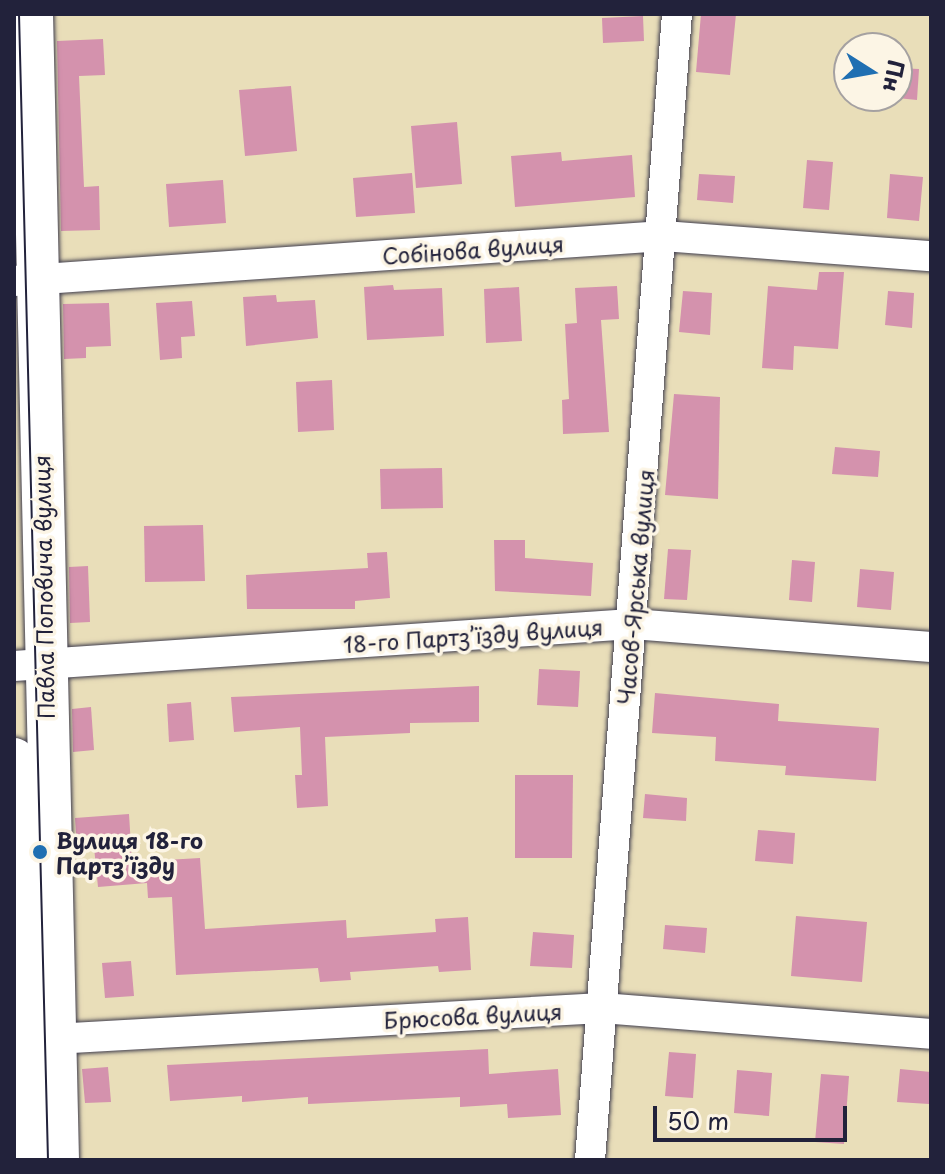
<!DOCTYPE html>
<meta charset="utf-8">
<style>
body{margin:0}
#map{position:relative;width:945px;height:1174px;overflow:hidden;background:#e9deb9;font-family:"Playpen Sans",sans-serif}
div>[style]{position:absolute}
.building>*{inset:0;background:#d492ad}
.roads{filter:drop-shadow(0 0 2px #403e4e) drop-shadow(0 0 2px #403e4e)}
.street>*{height:30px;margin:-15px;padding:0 15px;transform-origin:15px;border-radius:15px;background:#fff}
.secondary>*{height:42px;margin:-21px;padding:0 21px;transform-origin:21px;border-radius:21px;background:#fff}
.tram>*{height:2px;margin:-1px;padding:0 1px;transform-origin:1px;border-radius:1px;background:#22223b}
.dots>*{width:22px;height:22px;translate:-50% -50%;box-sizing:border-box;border:4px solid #fcf5e5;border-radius:50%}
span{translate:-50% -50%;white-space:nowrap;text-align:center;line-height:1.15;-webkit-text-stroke:7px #fcf5e5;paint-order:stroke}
.street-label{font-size:22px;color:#22223b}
.poi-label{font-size:22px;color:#22223b;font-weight:700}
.left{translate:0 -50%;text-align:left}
.frame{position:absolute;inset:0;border:16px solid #22223b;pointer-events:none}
.north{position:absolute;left:833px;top:32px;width:80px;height:80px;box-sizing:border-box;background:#fcf5e5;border:2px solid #a5a1a1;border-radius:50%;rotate:101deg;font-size:22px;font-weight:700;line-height:32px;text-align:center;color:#22223b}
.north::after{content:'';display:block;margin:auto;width:28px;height:36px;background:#1f6fb2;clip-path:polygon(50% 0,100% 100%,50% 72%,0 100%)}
.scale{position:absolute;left:653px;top:1106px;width:194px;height:36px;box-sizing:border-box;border:4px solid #22223b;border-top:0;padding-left:10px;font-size:24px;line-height:28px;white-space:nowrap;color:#22223b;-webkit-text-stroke:6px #fcf5e5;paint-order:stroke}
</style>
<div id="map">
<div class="building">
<i style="clip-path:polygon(701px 14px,736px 14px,730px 75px,696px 72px)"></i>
<i style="clip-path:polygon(643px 16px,644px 41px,603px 43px,602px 18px)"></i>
<i style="clip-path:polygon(103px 39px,105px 75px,79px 76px,84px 187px,99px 186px,100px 230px,61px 231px,57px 41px)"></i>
<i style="clip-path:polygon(897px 68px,919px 69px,917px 100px,897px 98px)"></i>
<i style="clip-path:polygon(291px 86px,297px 151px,245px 156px,239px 90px)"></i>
<i style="clip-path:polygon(457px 122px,462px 184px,416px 188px,411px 126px)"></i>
<i style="clip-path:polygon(561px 152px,562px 161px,632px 155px,635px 197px,515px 207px,511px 156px)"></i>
<i style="clip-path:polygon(807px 160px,833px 162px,829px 210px,803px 208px)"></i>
<i style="clip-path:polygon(412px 173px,415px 213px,356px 217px,353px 178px)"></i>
<i style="clip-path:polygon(699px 174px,735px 176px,733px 203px,697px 200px)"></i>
<i style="clip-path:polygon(890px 174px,923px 177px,919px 221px,887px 218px)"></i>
<i style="clip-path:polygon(223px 180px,226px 223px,169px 227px,166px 184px)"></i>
<i style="clip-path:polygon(819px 272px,844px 272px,838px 349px,794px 346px,793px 370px,762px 368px,768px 286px,817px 290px)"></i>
<i style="clip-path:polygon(393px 285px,394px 290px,442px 288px,444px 336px,367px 340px,364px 287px)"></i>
<i style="clip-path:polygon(617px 286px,619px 319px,601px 320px,609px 432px,563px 434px,562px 400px,569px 399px,565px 324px,577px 323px,575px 288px)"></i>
<i style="clip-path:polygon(519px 287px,522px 341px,486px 343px,484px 289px)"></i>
<i style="clip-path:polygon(683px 291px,712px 293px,710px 335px,679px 332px)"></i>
<i style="clip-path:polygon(888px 291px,914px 293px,912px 328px,885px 325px)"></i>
<i style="clip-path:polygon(276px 295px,277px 302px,315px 300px,318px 338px,246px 346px,243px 297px)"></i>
<i style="clip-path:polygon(192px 301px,195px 336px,181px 337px,182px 358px,160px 360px,156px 303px)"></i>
<i style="clip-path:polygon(109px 303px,111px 346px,86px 347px,86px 358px,64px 359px,63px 304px)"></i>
<i style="clip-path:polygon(332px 380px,334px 430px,298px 432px,296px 382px)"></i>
<i style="clip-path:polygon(674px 394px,720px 397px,718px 499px,665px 495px)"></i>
<i style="clip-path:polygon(835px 447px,880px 451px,878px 477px,832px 474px)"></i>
<i style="clip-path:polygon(442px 468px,443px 508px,381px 509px,380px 469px)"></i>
<i style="clip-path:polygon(203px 525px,205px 581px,145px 582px,144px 526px)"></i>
<i style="clip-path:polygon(494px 540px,525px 540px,525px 558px,593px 563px,591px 596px,495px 591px)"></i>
<i style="clip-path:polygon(668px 549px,691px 550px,687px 600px,664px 599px)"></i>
<i style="clip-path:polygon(387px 552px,390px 598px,355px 601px,355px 609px,247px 609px,246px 575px,368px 568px,367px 553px)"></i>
<i style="clip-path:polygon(792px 560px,815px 562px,812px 602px,789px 600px)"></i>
<i style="clip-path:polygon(88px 566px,90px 622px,70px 623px,69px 567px)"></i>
<i style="clip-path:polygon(860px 569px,894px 572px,891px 610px,857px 607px)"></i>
<i style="clip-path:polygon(539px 669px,580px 671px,578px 707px,537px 705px)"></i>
<i style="clip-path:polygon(479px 686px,479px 722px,410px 723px,410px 733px,325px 737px,328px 806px,297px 808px,295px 775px,302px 775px,300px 727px,234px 732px,231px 697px)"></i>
<i style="clip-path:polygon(655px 693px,779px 704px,778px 721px,879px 728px,876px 781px,785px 775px,786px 766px,715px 761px,716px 737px,652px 733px)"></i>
<i style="clip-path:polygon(191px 702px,194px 740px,169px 742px,167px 704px)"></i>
<i style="clip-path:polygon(91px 707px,94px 750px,73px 752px,72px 709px)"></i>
<i style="clip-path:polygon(515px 775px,573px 775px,572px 858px,515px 858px)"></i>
<i style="clip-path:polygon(645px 794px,687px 798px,686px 821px,643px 818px)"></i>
<i style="clip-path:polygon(129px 814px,132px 862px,200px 858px,205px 929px,346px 920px,347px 938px,436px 932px,435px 919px,468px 917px,471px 970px,439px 972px,438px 966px,350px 972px,351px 980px,320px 982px,318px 968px,176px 975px,172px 897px,148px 898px,147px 883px,98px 887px,94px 847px,77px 848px,75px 818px)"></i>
<i style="clip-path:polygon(758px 830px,795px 833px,793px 864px,755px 861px)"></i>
<i style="clip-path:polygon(796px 916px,867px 922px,862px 982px,791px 976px)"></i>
<i style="clip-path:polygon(665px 925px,707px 928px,705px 953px,663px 949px)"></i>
<i style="clip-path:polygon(533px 932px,574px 935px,572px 968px,530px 966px)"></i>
<i style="clip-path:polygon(131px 961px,134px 996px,105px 998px,102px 963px)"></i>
<i style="clip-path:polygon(488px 1049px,489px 1074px,558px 1069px,561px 1115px,508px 1118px,507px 1104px,460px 1107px,460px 1097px,308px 1104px,308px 1097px,242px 1102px,242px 1096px,170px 1101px,167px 1065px)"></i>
<i style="clip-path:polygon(669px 1052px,696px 1054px,693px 1098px,665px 1096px)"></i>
<i style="clip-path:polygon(108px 1067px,111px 1102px,85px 1103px,82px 1069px)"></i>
<i style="clip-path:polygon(900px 1069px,931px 1072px,929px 1104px,897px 1102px)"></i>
<i style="clip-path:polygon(737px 1070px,772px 1073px,769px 1116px,734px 1113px)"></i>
<i style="clip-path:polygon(821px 1074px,849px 1076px,844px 1144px,815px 1142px)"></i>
</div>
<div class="roads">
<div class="street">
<i style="left:14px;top:281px;width:651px;rotate:-3.97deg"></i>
<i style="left:663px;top:236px;width:269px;rotate:4.3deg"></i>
<i style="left:14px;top:666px;width:619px;rotate:-3.89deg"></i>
<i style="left:632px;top:624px;width:300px;rotate:4.4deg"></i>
<i style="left:36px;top:1040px;width:567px;rotate:-3.24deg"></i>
<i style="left:602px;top:1008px;width:330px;rotate:4.5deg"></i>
<i style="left:590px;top:1160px;width:1149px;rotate:-85.66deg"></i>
</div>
<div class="secondary">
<i style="left:32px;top:14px;width:1146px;rotate:88.7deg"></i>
<i style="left:14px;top:759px;width:401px;rotate:88.4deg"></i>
</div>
</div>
<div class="tram">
<i style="left:19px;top:14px;width:1146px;rotate:88.55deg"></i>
</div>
<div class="dots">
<i style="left:40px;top:852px;background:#1f6fb2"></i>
</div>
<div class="street-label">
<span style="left:473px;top:249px;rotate:-4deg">Собінова вулиця</span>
<span style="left:43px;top:587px;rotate:-91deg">Павла Поповича вулиця</span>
<span style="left:635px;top:587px;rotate:-85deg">Часов-Ярська вулиця</span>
<span style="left:473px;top:635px;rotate:-4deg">18-го Партз’їзду вулиця</span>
<span style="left:473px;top:1015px;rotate:-3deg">Брюсова вулиця</span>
</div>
<div class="poi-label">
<span class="left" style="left:56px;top:852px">Вулиця 18-го<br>Партз’їзду</span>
</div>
<div class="frame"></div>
<div class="north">Пн</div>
<div class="scale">50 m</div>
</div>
